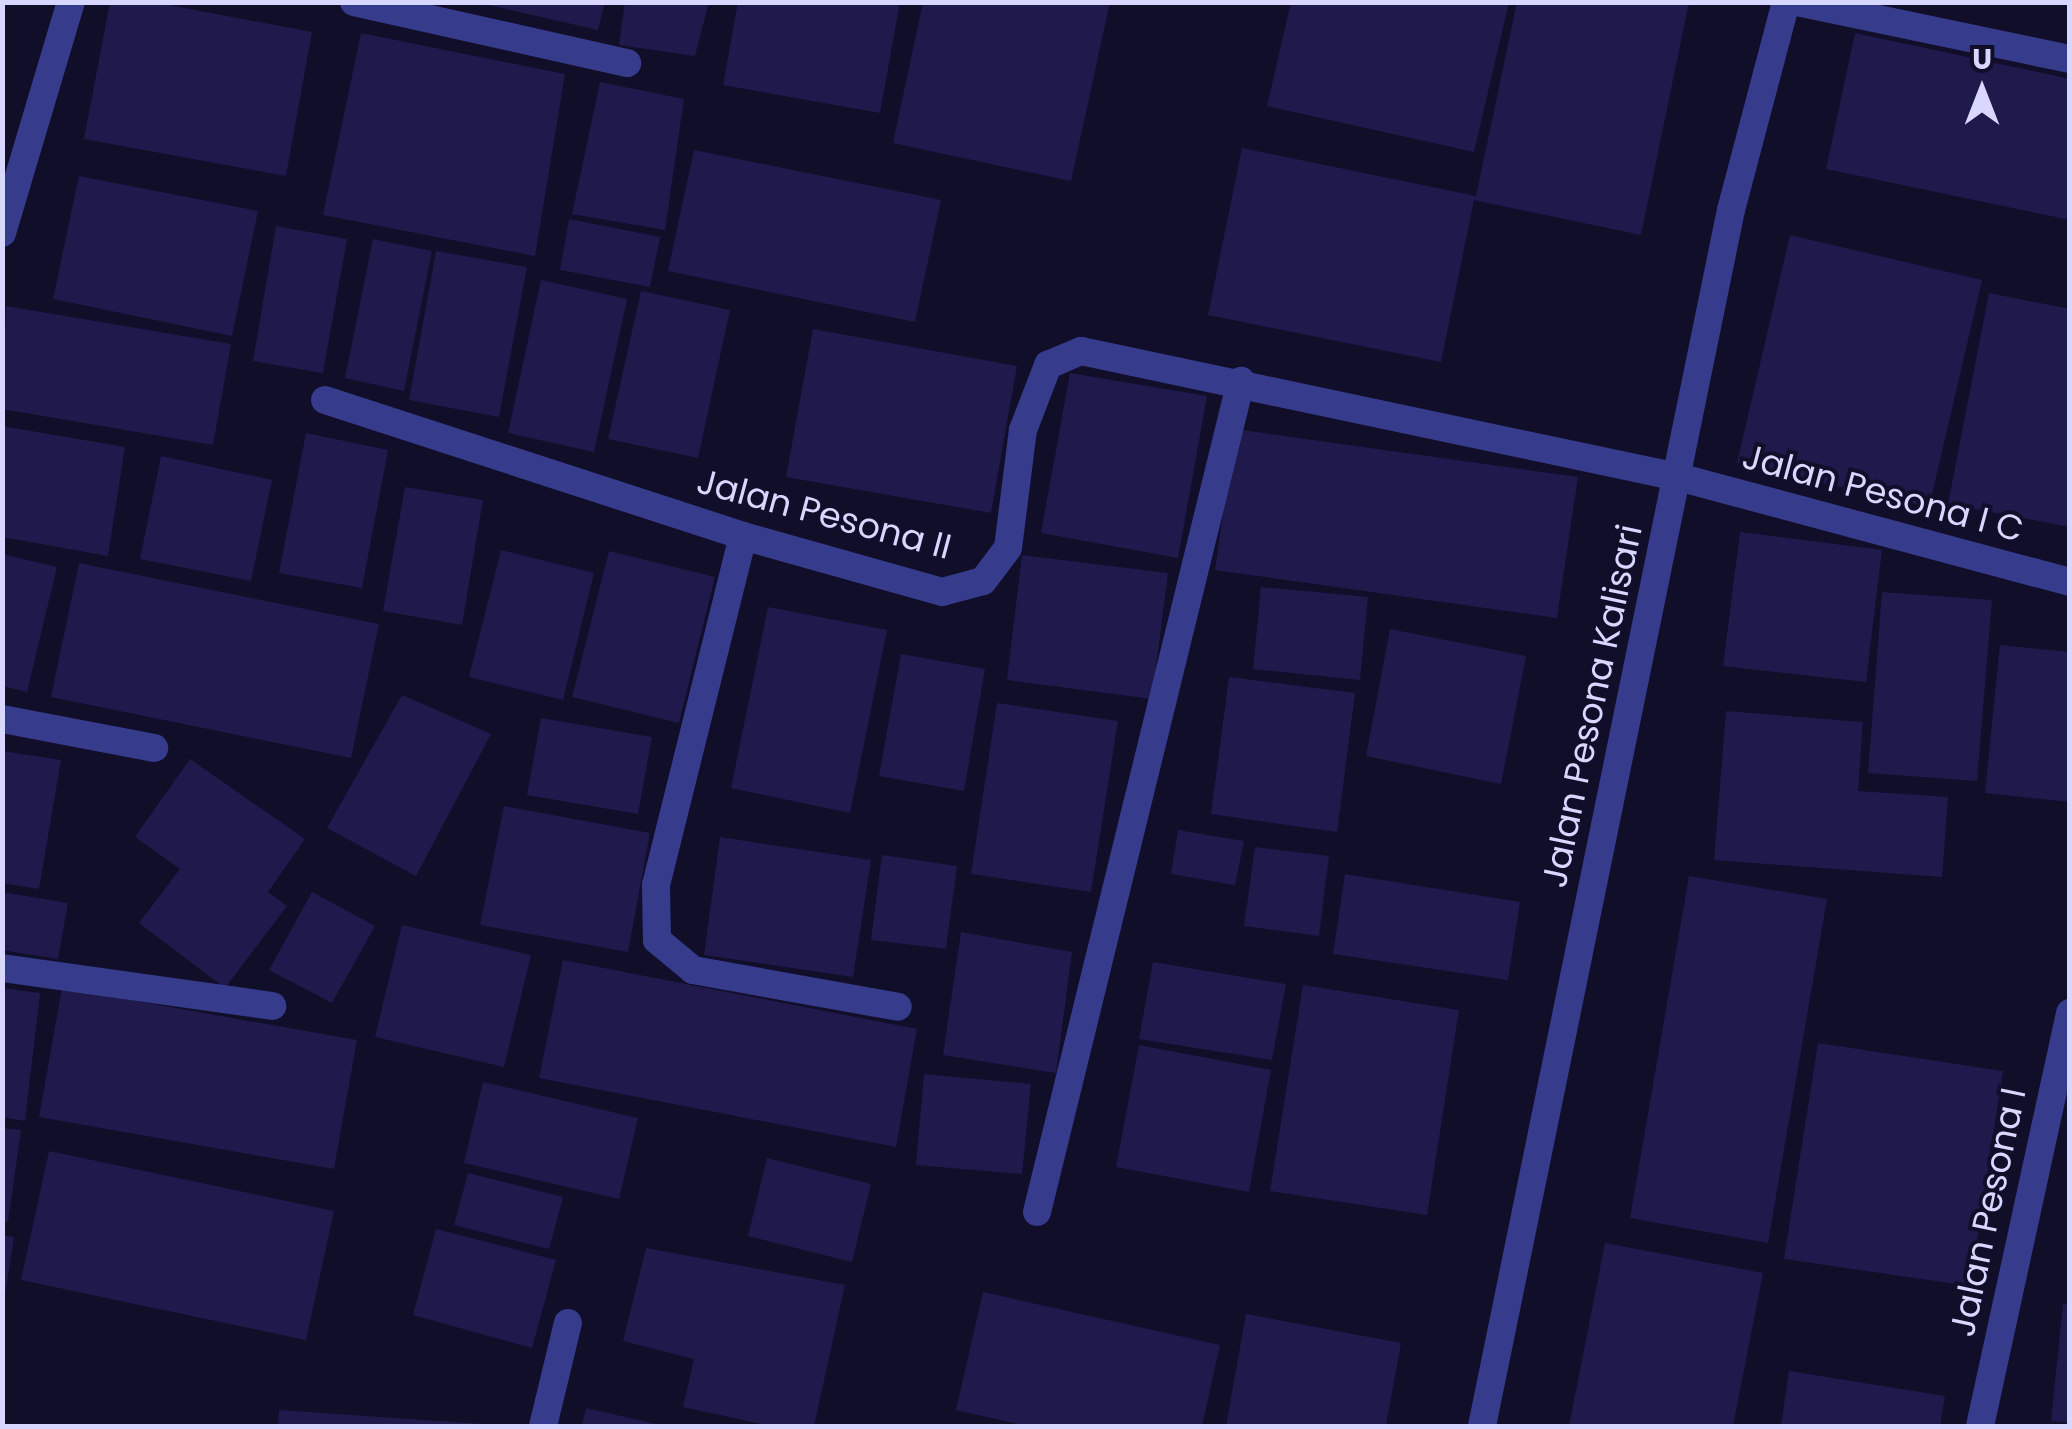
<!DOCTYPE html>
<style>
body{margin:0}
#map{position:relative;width:2072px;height:1429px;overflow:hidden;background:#110e2a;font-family:Poppins,sans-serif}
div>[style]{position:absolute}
.building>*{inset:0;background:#1f194c}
.service>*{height:28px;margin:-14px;padding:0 14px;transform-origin:14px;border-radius:14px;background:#363b8c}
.minor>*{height:28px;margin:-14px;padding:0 14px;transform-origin:14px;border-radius:14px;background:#363b8c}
span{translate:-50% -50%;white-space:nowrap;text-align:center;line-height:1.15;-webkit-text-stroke:8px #110e2a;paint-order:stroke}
.street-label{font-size:35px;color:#d8d7ff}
.frame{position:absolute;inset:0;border:5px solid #d8d7ff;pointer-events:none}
.north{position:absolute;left:1932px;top:40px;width:100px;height:100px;-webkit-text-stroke:8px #110e2a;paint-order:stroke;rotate:0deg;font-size:28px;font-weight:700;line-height:40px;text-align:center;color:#d8d7ff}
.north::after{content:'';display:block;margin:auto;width:35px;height:45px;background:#d8d7ff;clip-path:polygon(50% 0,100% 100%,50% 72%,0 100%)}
</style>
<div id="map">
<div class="building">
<i style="clip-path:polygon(110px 2px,153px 2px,312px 32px,286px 176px,84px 139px)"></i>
<i style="clip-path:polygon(475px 2px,605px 2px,598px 30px)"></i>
<i style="clip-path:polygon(625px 2px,709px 2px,695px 56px,619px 45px)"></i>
<i style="clip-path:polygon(738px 2px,900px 2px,880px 113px,723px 85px)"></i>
<i style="clip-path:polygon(923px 2px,1110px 2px,1071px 181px,893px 143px)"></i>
<i style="clip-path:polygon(1291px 2px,1509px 2px,1474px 152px,1267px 106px)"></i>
<i style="clip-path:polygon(1517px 2px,1689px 2px,1641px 235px,1474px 200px,1441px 362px,1208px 315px,1242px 148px,1476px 196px)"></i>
<i style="clip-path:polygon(361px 33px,565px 74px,535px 256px,323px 215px)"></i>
<i style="clip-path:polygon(1855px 33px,2070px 79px,2070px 220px,1826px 169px)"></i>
<i style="clip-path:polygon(600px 82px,684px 99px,665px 230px,572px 214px)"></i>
<i style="clip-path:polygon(694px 150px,941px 200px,915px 322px,668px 271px)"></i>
<i style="clip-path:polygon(79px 176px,258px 211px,232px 336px,53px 299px)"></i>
<i style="clip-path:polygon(569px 219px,660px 237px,650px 287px,560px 270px)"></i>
<i style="clip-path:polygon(276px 226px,347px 239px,323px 373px,253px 361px)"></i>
<i style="clip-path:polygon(1790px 235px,1982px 280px,1929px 507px,1737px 463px)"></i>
<i style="clip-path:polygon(373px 239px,432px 251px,404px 391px,345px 378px)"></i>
<i style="clip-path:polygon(436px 251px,527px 267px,499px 417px,409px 400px)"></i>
<i style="clip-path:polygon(541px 280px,627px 299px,594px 452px,508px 433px)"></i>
<i style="clip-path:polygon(641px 291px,730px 310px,698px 458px,608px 439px)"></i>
<i style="clip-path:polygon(1989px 293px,2070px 309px,2070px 527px,1948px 504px)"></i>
<i style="clip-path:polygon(6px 306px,231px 344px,213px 445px,2px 409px)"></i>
<i style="clip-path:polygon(813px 329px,1017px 366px,991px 513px,786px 477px)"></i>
<i style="clip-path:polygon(1070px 373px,1207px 396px,1178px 558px,1041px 533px)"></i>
<i style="clip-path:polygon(2px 426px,125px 447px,108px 556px,2px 537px)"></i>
<i style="clip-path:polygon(1235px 429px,1578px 477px,1557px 618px,1215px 570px)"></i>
<i style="clip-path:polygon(306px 433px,388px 450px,362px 588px,279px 573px)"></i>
<i style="clip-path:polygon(161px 456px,272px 480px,251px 581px,140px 559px)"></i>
<i style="clip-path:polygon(405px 487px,483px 500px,462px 625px,383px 611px)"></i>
<i style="clip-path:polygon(1740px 532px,1882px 550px,1866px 682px,1723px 666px)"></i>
<i style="clip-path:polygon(501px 550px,594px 573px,563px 700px,469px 677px)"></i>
<i style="clip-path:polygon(609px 551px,715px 577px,679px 723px,572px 697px)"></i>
<i style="clip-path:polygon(2px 554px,57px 567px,27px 692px,2px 686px)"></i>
<i style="clip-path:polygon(1022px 555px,1168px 573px,1152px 699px,1007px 680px)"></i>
<i style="clip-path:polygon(79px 563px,379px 624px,351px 758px,51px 697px)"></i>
<i style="clip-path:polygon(1261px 587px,1368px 597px,1360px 680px,1253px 669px)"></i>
<i style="clip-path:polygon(1882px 592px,1992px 600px,1977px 781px,1868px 773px)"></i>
<i style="clip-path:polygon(768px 607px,887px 630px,850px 813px,731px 788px)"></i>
<i style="clip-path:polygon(1390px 629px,1526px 656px,1501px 784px,1366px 756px)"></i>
<i style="clip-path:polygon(2000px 645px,2070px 652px,2070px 802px,1985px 793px)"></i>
<i style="clip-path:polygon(901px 654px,985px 669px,964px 791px,879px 776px)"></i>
<i style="clip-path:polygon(1229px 677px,1355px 693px,1337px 832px,1211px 814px)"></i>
<i style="clip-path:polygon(402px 695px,491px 734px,416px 876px,327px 828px)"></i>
<i style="clip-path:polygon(997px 703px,1118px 721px,1091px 892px,971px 874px)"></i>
<i style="clip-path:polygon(1726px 711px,1863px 722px,1858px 791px,1948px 797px,1942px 877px,1714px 860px)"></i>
<i style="clip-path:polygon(541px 718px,652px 737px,638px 814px,527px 795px)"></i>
<i style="clip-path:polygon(2px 751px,61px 760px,39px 889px,2px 883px)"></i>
<i style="clip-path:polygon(190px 759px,305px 839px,268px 892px,287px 906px,225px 988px,139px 923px,180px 869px,135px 837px)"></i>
<i style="clip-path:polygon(504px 806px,650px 833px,628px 952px,480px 925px)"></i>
<i style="clip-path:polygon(1178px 830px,1244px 841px,1235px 885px,1171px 874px)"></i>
<i style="clip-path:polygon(720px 837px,871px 860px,853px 977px,704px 955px)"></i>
<i style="clip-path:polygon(1255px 847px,1329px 856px,1319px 936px,1244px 926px)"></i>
<i style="clip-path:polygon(882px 855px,957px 866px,946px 949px,871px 940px)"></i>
<i style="clip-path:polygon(1345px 874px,1520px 902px,1508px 980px,1333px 954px)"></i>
<i style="clip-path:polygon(1689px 876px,1827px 899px,1768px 1243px,1630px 1218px)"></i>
<i style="clip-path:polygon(2px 892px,68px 903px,58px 959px,2px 950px)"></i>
<i style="clip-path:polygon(312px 892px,375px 926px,332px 1003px,269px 970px)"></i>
<i style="clip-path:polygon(402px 925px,531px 955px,504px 1067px,375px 1037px)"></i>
<i style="clip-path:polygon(961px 932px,1072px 952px,1056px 1073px,943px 1055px)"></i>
<i style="clip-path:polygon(563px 960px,917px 1029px,896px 1147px,539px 1078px)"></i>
<i style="clip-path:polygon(1153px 962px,1286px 984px,1272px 1060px,1139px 1039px)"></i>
<i style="clip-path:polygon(1303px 985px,1459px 1010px,1427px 1215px,1270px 1191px)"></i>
<i style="clip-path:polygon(2px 988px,40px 993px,25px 1121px,2px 1117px)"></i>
<i style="clip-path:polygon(62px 988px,357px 1040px,334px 1169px,39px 1117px)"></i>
<i style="clip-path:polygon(1818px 1043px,2003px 1071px,1970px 1286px,1784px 1259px)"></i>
<i style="clip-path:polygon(1139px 1045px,1271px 1070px,1249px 1192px,1116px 1167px)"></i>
<i style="clip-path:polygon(924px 1074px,1031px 1084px,1022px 1174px,916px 1165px)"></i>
<i style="clip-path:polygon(483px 1082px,638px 1118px,619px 1199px,464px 1163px)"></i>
<i style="clip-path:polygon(2px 1128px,21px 1130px,8px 1222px,2px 1221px)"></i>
<i style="clip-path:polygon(49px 1151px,334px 1211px,306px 1340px,21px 1280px)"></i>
<i style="clip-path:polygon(767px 1158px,871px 1184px,852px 1262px,748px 1236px)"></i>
<i style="clip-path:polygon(468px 1173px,563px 1197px,549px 1249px,454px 1225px)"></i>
<i style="clip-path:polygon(436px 1229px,556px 1260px,532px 1348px,413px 1315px)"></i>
<i style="clip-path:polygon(2px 1235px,14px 1237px,5px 1295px,2px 1295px)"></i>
<i style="clip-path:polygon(1605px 1243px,1763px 1273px,1733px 1426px,1569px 1426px)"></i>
<i style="clip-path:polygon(646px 1248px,845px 1285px,814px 1426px,771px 1426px,683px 1407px,694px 1359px,623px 1341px)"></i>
<i style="clip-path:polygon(983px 1292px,1220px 1345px,1202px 1426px,1027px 1426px,956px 1410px)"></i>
<i style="clip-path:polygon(2063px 1304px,2070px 1305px,2070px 1423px,2051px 1421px)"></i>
<i style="clip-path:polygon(1246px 1314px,1401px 1343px,1386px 1426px,1226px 1426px)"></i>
<i style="clip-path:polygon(1789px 1371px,1945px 1396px,1940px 1426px,1781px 1426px)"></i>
<i style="clip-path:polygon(586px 1408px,660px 1425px,659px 1426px,582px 1426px)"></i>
<i style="clip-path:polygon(279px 1410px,483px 1424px,483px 1426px,278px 1426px)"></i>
</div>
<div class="service">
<i style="left:2px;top:719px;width:155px;rotate:10.8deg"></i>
</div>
<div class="minor">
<i style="left:354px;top:2px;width:280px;rotate:12.6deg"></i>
<i style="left:1797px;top:2px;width:279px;rotate:11.8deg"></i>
<i style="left:2px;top:233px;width:241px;rotate:-73.4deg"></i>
<i style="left:325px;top:400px;width:440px;rotate:18deg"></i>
<i style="left:743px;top:536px;width:207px;rotate:15.7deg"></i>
<i style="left:942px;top:592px;width:42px;rotate:-15deg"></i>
<i style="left:983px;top:581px;width:41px;rotate:-52.9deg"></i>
<i style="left:1008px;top:548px;width:119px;rotate:-82.8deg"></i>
<i style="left:1023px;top:430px;width:70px;rotate:-69deg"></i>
<i style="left:1048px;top:365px;width:36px;rotate:-23deg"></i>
<i style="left:1081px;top:351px;width:610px;rotate:11.92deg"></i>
<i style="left:1678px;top:477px;width:406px;rotate:15deg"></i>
<i style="left:743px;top:536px;width:360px;rotate:104deg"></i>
<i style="left:656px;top:885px;width:55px;rotate:89deg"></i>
<i style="left:657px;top:940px;width:47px;rotate:39.8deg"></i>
<i style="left:693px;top:970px;width:208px;rotate:10.2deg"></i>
<i style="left:2px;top:968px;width:273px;rotate:8deg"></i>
<i style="left:1037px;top:1212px;width:856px;rotate:-76.21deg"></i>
<i style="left:543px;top:1426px;width:106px;rotate:-76.4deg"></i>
<i style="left:1482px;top:1426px;width:1241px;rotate:-78.43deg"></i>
<i style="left:1731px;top:210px;width:215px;rotate:-75.2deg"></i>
<i style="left:1980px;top:1426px;width:423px;rotate:-77.7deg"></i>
</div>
<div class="street-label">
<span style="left:1883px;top:493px;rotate:15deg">Jalan Pesona I C</span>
<span style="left:824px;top:514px;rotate:15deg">Jalan Pesona II</span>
<span style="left:1592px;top:706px;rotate:-78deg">Jalan Pesona Kalisari</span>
<span style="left:1988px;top:1212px;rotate:-78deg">Jalan Pesona I</span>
</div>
<div class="frame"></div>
<div class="north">U</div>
</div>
